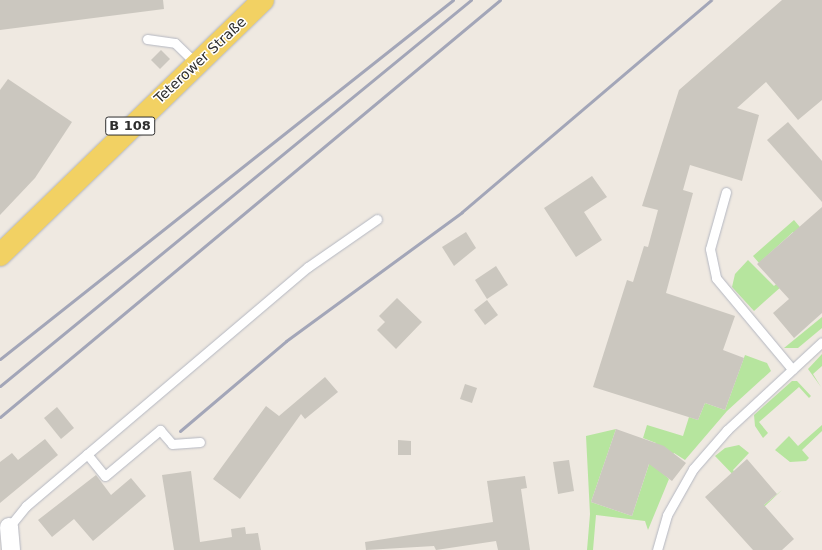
<!DOCTYPE html>
<meta charset="utf-8">
<style>
body{margin:0}
#map{position:relative;width:822px;height:550px;overflow:hidden;background:#efe9e1;font-family:"DejaVu Sans",sans-serif}
div>[style]{position:absolute}
.green>*{inset:0;background:#b6e59e}
.building>*{inset:0;background:#cbc7bf}
.roads{filter:drop-shadow(0 0 1px #b4b7c1) drop-shadow(0 0 1px #b4b7c1)}
.service>*{height:9px;margin:-4.5px;padding:0 4.5px;transform-origin:4.5px;border-radius:4.5px;background:#fff}
.minor>*{height:18px;margin:-9px;padding:0 9px;transform-origin:9px;border-radius:9px;background:#fff}
.primary>*{height:22px;margin:-11px;padding:0 11px;transform-origin:11px;border-radius:11px;background:#f2d163}
.rail>*{height:3px;margin:-1.5px;padding:0 1.5px;transform-origin:1.5px;border-radius:1.5px;background:#a3a6b8}
span{translate:-50% -50%;white-space:nowrap;text-align:center;line-height:1.15;-webkit-text-stroke:3px #fff;paint-order:stroke}
.shield-label span{padding:1px 3px;background:#fff;border:1px solid;border-radius:3px;-webkit-text-stroke-width:0}
.shield-label{font-size:13px;color:#2e2e2e;font-weight:700}
.street-label{font-size:14px;color:#2e2e2e}
</style>
<div id="map">
<div class="green">
<i style="clip-path:polygon(794px 220px,815px 245px,809px 262px,754px 311px,732px 287px,735px 274px,748px 260px,774px 286px,811px 253px,793px 232px,759px 263px,753px 256px)"></i>
<i style="clip-path:polygon(822px 317px,822px 328px,798px 348px,784px 348px)"></i>
<i style="clip-path:polygon(822px 354px,822px 366px,813px 374px,821px 387px,808px 369px)"></i>
<i style="clip-path:polygon(745px 355px,767px 363px,771px 371px,727px 411px,685px 460px,674px 453px,660px 471px,669px 479px,648px 530px,645px 521px,596px 515px,593px 550px,587px 550px,590px 514px,586px 436px,616px 429px,591px 502px,632px 516px,656px 443px,643px 438px,647px 425px,683px 436px,689px 417px,698px 420px,705px 403px,725px 410px)"></i>
<i style="clip-path:polygon(792px 381px,797px 381px,811px 396px,809px 398px,799px 387px,759px 422px,768px 433px,763px 438px,755px 426px,754px 415px)"></i>
<i style="clip-path:polygon(822px 425px,822px 431px,802px 450px,809px 458px,806px 461px,790px 462px,775px 450px,789px 436px,798px 446px)"></i>
<i style="clip-path:polygon(739px 445px,749px 453px,733px 470px,764px 505px,782px 490px,764px 507px,715px 456px,725px 448px)"></i>
</div>
<div class="building">
<i style="clip-path:polygon(0 0,163px 0,164px 9px,0 30px)"></i>
<i style="clip-path:polygon(782px 0,822px 0,822px 100px,798px 120px,766px 82px,737px 108px,759px 115px,742px 181px,690px 165px,683px 190px,693px 193px,666px 293px,735px 316px,723px 350px,744px 358px,725px 410px,705px 403px,698px 420px,593px 387px,627px 280px,633px 282px,644px 246px,648px 247px,658px 210px,642px 206px,679px 90px)"></i>
<i style="clip-path:polygon(161px 50px,170px 59px,160px 69px,151px 60px)"></i>
<i style="clip-path:polygon(8px 79px,72px 122px,35px 178px,0 215px,0 90px)"></i>
<i style="clip-path:polygon(788px 122px,822px 161px,822px 202px,767px 140px)"></i>
<i style="clip-path:polygon(592px 176px,607px 197px,584px 212px,602px 240px,576px 257px,544px 208px)"></i>
<i style="clip-path:polygon(822px 207px,822px 313px,794px 338px,773px 313px,789px 299px,757px 264px)"></i>
<i style="clip-path:polygon(466px 232px,476px 248px,454px 266px,442px 247px)"></i>
<i style="clip-path:polygon(496px 266px,508px 285px,487px 299px,475px 280px)"></i>
<i style="clip-path:polygon(397px 298px,422px 322px,396px 349px,377px 330px,385px 322px,379px 316px)"></i>
<i style="clip-path:polygon(487px 300px,498px 315px,485px 325px,474px 310px)"></i>
<i style="clip-path:polygon(325px 377px,338px 392px,305px 419px,301px 414px,240px 499px,213px 479px,266px 406px,279px 416px)"></i>
<i style="clip-path:polygon(465px 384px,477px 388px,472px 403px,460px 399px)"></i>
<i style="clip-path:polygon(57px 407px,74px 428px,61px 439px,44px 418px)"></i>
<i style="clip-path:polygon(616px 429px,664px 446px,686px 463px,672px 481px,649px 464px,632px 516px,591px 502px)"></i>
<i style="clip-path:polygon(45px 439px,58px 455px,0 503px,0 462px,12px 453px,18px 460px)"></i>
<i style="clip-path:polygon(398px 440px,411px 441px,411px 455px,398px 455px)"></i>
<i style="clip-path:polygon(747px 459px,777px 494px,764px 505px,794px 539px,782px 550px,753px 550px,705px 497px)"></i>
<i style="clip-path:polygon(569px 460px,574px 491px,558px 494px,553px 462px)"></i>
<i style="clip-path:polygon(191px 471px,200px 542px,232px 537px,231px 529px,245px 527px,246px 534px,258px 533px,261px 550px,174px 550px,162px 475px)"></i>
<i style="clip-path:polygon(96px 475px,111px 495px,131px 478px,146px 496px,93px 541px,74px 519px,52px 537px,38px 520px)"></i>
<i style="clip-path:polygon(525px 476px,527px 488px,521px 489px,530px 550px,498px 550px,496px 541px,436px 550px,434px 546px,366px 550px,365px 542px,493px 522px,487px 481px)"></i>
</div>
<div class="roads">
<div class="service">
<i style="left:147px;top:39px;width:28px;rotate:8deg"></i>
<i style="left:175px;top:43px;width:29px;rotate:44deg"></i>
<i style="left:726px;top:192px;width:59px;rotate:105.7deg"></i>
<i style="left:710px;top:249px;width:30px;rotate:78deg"></i>
<i style="left:716px;top:278px;width:119px;rotate:50.1deg"></i>
<i style="left:87px;top:454px;width:28px;rotate:51deg"></i>
<i style="left:105px;top:476px;width:72px;rotate:-39.9deg"></i>
<i style="left:160px;top:430px;width:18px;rotate:49deg"></i>
<i style="left:172px;top:444px;width:28px;rotate:-4deg"></i>
<i style="left:9px;top:527px;width:27px;rotate:-51deg"></i>
<i style="left:26px;top:506px;width:370px;rotate:-40.3deg"></i>
<i style="left:308px;top:267px;width:84px;rotate:-34.8deg"></i>
<i style="left:657px;top:550px;width:36px;rotate:-74deg"></i>
<i style="left:667px;top:515px;width:53px;rotate:-60.5deg"></i>
<i style="left:693px;top:469px;width:52px;rotate:-48.9deg"></i>
<i style="left:727px;top:430px;width:129px;rotate:-42.8deg"></i>
</div>
<div class="minor">
<i style="left:9px;top:527px;width:23px;rotate:85deg"></i>
</div>
<div class="primary">
<i style="left:0;top:255px;width:366px;rotate:-44.1deg"></i>
</div>
</div>
<div class="rail">
<i style="left:0;top:359px;width:578px;rotate:-38.4deg"></i>
<i style="left:0;top:386px;width:609px;rotate:-39.34deg"></i>
<i style="left:0;top:417px;width:651px;rotate:-39.83deg"></i>
<i style="left:180px;top:431px;width:139px;rotate:-40.3deg"></i>
<i style="left:286px;top:341px;width:218px;rotate:-36.2deg"></i>
<i style="left:462px;top:212px;width:327px;rotate:-40.4deg"></i>
</div>
<div class="shield-label">
<span style="left:130px;top:126px">B 108</span>
</div>
<div class="street-label">
<span style="left:200px;top:60px;rotate:-43deg">Teterower Straße</span>
</div>
</div>
